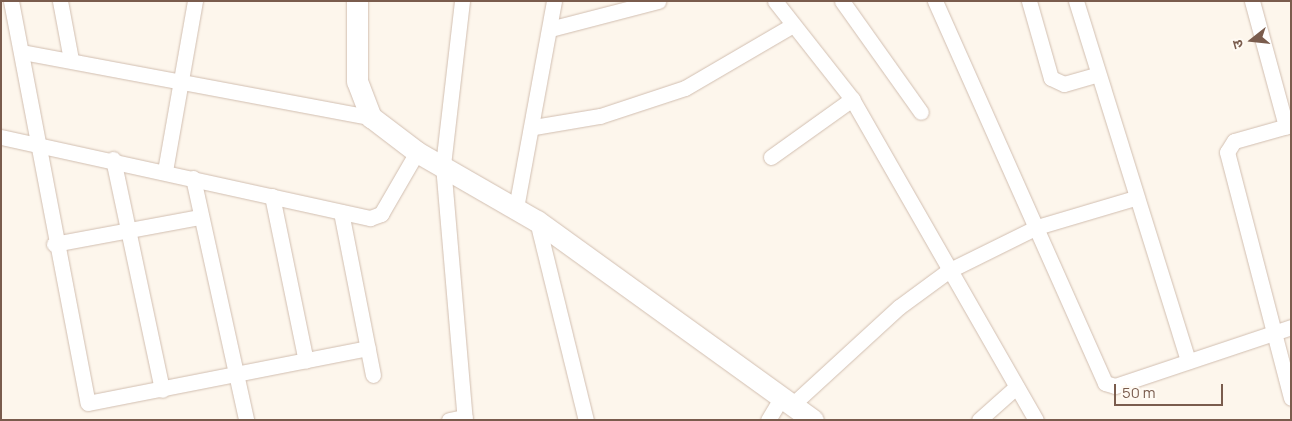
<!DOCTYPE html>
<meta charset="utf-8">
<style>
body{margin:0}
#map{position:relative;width:1292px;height:421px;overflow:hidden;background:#fdf6ec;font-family:Manrope,"Noto Sans Devanagari",sans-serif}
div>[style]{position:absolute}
.roads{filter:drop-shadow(0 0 1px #d1beb0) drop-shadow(0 0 1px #d1beb0)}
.street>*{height:15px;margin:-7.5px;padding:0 7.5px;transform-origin:7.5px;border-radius:7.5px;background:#fff}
.secondary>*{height:21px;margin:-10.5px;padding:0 10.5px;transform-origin:10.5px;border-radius:10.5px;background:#fff}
span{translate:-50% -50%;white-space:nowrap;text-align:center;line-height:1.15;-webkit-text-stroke:4px #fffaf3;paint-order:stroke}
.frame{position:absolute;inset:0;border:2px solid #7a5c4d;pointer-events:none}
.north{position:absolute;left:1227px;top:15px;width:50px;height:50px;-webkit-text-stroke:4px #fffaf3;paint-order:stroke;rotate:254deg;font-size:14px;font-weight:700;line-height:20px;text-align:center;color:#7a5c4d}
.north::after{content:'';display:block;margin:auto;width:18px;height:22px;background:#7a5c4d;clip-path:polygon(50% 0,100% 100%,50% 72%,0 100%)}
.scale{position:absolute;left:1114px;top:384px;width:109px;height:22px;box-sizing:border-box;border:2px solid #7a5c4d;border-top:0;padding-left:6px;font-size:15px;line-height:18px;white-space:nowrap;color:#7a5c4d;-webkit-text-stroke:4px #fffaf3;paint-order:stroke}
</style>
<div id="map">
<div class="roads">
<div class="street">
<i style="left:11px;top:1px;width:409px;rotate:79.2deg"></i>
<i style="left:88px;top:403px;width:285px;rotate:-11.1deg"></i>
<i style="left:60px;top:1px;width:60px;rotate:79.4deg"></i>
<i style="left:462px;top:1px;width:165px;rotate:96.6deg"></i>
<i style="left:443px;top:165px;width:256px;rotate:85.1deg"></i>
<i style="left:775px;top:1px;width:125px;rotate:51.8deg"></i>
<i style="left:852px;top:99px;width:370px;rotate:60.2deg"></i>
<i style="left:842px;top:1px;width:136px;rotate:54.6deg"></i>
<i style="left:935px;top:1px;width:418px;rotate:66deg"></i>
<i style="left:1105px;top:383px;width:10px;rotate:17deg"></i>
<i style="left:1115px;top:386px;width:186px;rotate:-18.5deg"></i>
<i style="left:1029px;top:1px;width:80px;rotate:74.1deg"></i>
<i style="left:1051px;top:78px;width:14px;rotate:25deg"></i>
<i style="left:1064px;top:84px;width:35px;rotate:-16deg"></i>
<i style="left:1076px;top:1px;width:377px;rotate:72.7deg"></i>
<i style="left:1252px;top:1px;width:130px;rotate:74.8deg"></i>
<i style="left:550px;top:29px;width:112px;rotate:-14.5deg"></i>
<i style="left:22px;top:52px;width:355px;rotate:10.6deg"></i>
<i style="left:1291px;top:125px;width:59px;rotate:164.3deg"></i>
<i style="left:1234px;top:141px;width:13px;rotate:122deg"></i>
<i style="left:1227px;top:152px;width:254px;rotate:75.4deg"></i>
<i style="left:534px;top:127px;width:67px;rotate:-9.5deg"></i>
<i style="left:600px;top:116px;width:89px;rotate:-18.2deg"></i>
<i style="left:685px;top:88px;width:125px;rotate:-30.3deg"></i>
<i style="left:1px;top:137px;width:378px;rotate:12.4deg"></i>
<i style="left:370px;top:218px;width:12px;rotate:-20deg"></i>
<i style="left:381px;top:214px;width:72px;rotate:-59.9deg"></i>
<i style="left:771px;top:157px;width:100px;rotate:-35.6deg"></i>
<i style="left:113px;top:159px;width:236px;rotate:78deg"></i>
<i style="left:165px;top:171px;width:173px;rotate:-80deg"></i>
<i style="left:193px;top:178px;width:248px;rotate:77.6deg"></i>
<i style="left:272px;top:196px;width:168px;rotate:78.4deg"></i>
<i style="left:516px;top:208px;width:210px;rotate:-79.6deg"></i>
<i style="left:341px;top:212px;width:166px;rotate:78.9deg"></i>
<i style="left:537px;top:221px;width:205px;rotate:76.2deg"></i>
<i style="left:54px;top:244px;width:148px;rotate:-10.5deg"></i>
<i style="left:792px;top:405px;width:145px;rotate:-42.5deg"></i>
<i style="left:899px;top:307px;width:61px;rotate:-36.3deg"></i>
<i style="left:948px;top:271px;width:99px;rotate:-26.3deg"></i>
<i style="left:1037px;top:227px;width:102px;rotate:-16.5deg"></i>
<i style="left:449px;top:420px;width:16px;rotate:-11deg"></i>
<i style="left:768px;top:420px;width:27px;rotate:-59deg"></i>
<i style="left:979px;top:420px;width:50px;rotate:-41.7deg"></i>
</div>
<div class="secondary">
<i style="left:357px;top:1px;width:80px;rotate:90deg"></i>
<i style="left:357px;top:81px;width:39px;rotate:69deg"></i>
<i style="left:371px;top:117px;width:58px;rotate:37.3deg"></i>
<i style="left:417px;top:152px;width:138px;rotate:29.9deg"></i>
<i style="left:537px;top:221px;width:340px;rotate:35.8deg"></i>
</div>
</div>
<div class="frame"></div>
<div class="north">उ</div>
<div class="scale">50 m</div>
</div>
